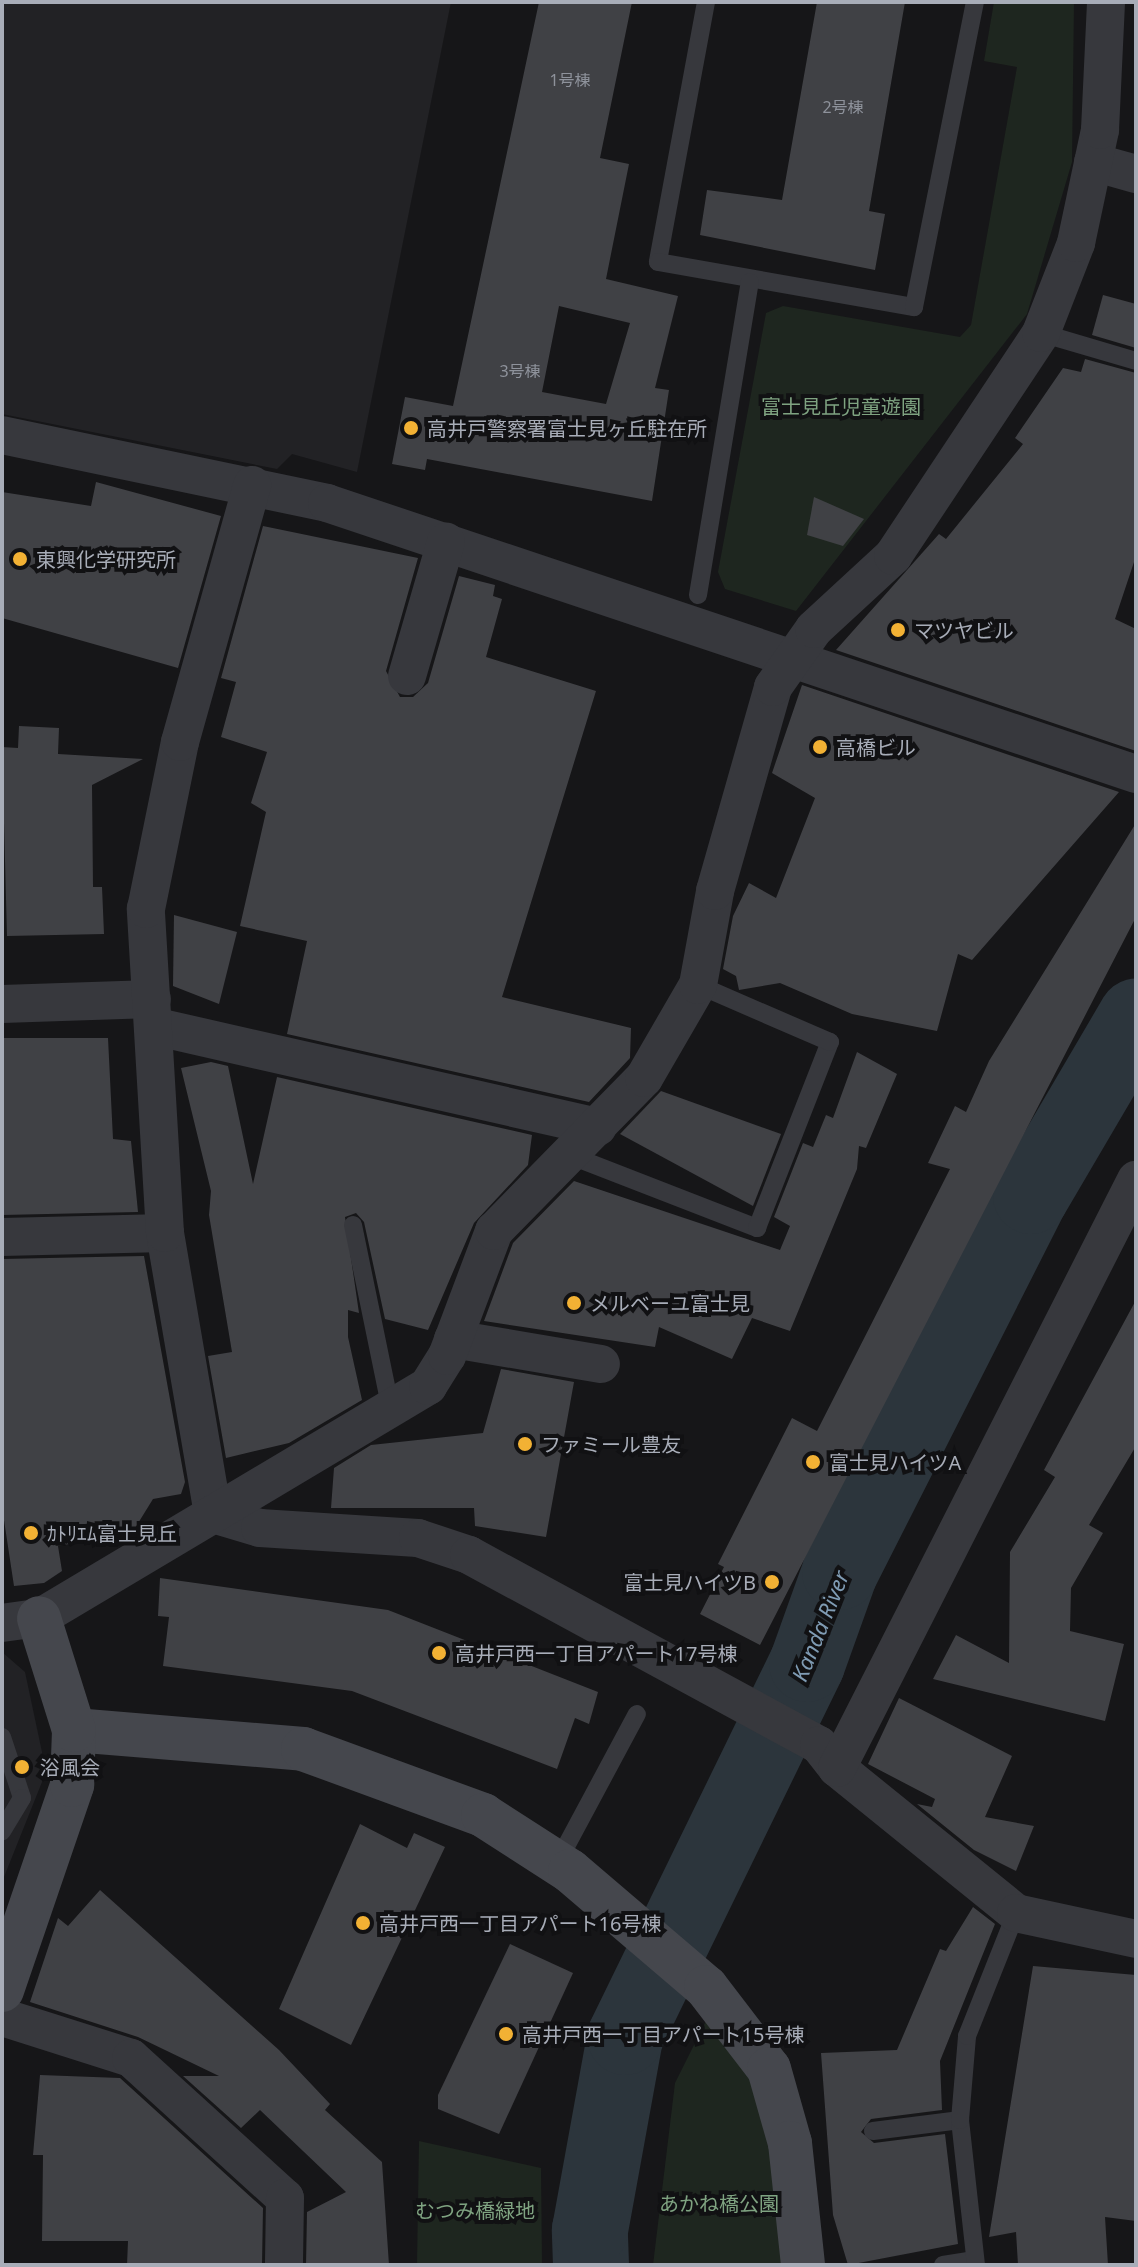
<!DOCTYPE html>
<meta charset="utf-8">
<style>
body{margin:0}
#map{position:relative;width:1138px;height:2267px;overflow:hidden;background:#161618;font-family:"Noto Sans","Noto Sans JP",sans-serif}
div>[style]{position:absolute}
.built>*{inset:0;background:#222225}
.green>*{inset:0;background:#1e261f}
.river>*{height:76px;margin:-38px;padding:0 38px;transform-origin:38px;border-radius:38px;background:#2c353c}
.building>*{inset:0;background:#404145}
.lane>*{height:18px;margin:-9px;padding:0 9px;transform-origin:9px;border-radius:9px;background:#37383d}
.street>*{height:38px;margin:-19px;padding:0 19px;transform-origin:19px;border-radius:19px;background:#37383d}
.secondary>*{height:44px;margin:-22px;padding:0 22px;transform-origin:22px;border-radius:22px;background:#45474d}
.dots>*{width:22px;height:22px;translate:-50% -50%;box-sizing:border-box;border:4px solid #111113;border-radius:50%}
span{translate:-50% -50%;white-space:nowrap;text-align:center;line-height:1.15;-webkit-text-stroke:8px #111113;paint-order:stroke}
.number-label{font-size:16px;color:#8e929b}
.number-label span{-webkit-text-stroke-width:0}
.park-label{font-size:20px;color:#7fa381}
.poi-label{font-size:20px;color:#a8adb8}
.left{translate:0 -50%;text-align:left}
.right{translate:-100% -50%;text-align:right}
.water-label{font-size:22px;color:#7f9bb3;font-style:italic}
.frame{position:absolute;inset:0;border:4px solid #a8adb8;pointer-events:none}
</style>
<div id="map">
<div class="built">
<i style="clip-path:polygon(2px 2px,451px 2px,357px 472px,292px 454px,277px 469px,2px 414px)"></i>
<i style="clip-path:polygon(2px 1652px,25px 1672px,42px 1752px,42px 1782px,2px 1882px)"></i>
</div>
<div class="green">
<i style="clip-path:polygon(994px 2px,1074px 2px,1072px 162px,1027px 314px,796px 611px,725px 589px,718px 572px,766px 313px,783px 306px,960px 337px,971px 325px,1017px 67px,984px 61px)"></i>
<i style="clip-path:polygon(712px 2009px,758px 2078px,788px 2265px,653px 2265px,675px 2083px)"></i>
<i style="clip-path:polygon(419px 2141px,541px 2168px,542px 2265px,417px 2265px)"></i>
</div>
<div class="river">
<i style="left:591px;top:2265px;width:35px;rotate:-92deg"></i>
<i style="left:590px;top:2230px;width:196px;rotate:-79.7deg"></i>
<i style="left:625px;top:2037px;width:415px;rotate:-64deg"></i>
<i style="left:807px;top:1664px;width:98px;rotate:-70.3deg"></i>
<i style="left:840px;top:1572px;width:422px;rotate:-63.1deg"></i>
<i style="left:1031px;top:1196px;width:208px;rotate:-59.6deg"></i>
</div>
<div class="building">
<i style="clip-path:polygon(evenodd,539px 2px,632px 2px,600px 158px,629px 164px,606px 279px,678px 296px,655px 388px,669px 390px,652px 501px,427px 459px,425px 470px,392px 464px,405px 397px,453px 406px,539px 2px,559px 306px,630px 323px,606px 404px,542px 392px,559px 306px)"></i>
<i style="clip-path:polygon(817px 2px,905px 2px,869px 211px,885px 214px,875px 270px,700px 235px,707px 190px,782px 200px)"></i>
<i style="clip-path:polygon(1103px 295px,1136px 304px,1136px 348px,1092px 335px)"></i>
<i style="clip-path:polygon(1085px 359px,1136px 373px,1136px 556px,1115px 619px,1136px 629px,1136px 751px,836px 650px,939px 534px,946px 539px,1023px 444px,1015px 438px,1063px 368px,1081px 372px)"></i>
<i style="clip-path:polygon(96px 482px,221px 516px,178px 668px,2px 618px,2px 492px,91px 506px)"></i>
<i style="clip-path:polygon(814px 497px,864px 519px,843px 546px,807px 535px)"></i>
<i style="clip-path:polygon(263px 526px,418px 558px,386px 671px,400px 697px,413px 697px,428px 683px,459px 576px,495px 585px,493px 596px,502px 599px,486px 657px,596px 691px,502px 997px,631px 1028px,630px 1058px,589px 1102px,287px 1034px,307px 941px,240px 926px,266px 812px,251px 803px,267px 752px,221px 737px,236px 682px,221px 678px)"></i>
<i style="clip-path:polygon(802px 685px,1119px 792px,972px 960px,958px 954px,937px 1031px,852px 1014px,780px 983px,739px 990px,736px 976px,723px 969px,733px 916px,749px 883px,776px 898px,815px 798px,772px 773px)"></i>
<i style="clip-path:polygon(19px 726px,59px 728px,58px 754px,143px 759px,92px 785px,93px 887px,102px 887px,104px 934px,7px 936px,2px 747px,18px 748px)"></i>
<i style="clip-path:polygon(1136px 823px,1136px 917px,760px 1645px,700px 1614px,724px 1567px,718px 1564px,792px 1418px,817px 1431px,950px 1169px,928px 1163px,955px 1106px,966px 1112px,989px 1061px)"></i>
<i style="clip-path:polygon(174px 915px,237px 932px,219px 1004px,173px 986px)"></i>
<i style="clip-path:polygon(2px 1038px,108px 1038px,113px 1139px,131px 1141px,138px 1212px,2px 1215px)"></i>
<i style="clip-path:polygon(857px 1052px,897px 1074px,866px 1148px,859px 1146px,857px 1169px,790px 1331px,752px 1318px,732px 1359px,659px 1327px,655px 1347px,484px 1321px,513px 1243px,574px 1181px,780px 1250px,790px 1226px,774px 1217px,803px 1143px,813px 1147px,826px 1115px,833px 1118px)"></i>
<i style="clip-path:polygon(211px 1062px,228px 1066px,253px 1184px,277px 1077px,532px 1135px,528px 1165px,474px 1223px,428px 1330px,385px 1319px,364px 1222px,356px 1213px,345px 1217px,359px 1313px,348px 1310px,348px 1337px,362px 1400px,289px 1443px,226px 1458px,208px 1356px,232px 1352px,209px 1215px,211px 1191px,181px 1068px)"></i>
<i style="clip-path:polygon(661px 1091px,781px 1134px,753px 1206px,620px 1134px)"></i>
<i style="clip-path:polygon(144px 1256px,185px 1482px,181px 1494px,153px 1499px,132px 1533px,58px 1546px,62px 1571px,44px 1583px,14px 1586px,2px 1507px,2px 1259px)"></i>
<i style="clip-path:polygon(1136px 1300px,1136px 1446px,1089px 1525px,1103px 1533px,1071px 1588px,1070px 1631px,1124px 1644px,1105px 1721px,933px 1679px,956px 1635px,1009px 1663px,1010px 1552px,1055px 1477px,1044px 1470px)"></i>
<i style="clip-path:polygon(501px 1369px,574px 1382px,546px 1537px,475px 1526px,474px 1508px,331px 1508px,334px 1468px,371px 1445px,483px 1433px)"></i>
<i style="clip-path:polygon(160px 1578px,388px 1610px,598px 1692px,589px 1724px,575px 1718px,557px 1769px,352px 1691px,163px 1666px,169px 1617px,158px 1616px)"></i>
<i style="clip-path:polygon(899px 1698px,1012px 1756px,985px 1817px,1034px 1826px,1016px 1871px,974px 1850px,917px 1804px,932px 1807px,935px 1799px,868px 1764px)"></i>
<i style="clip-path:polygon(360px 1824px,407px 1848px,414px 1833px,445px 1847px,351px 2045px,279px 2009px)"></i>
<i style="clip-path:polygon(100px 1890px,279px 2050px,330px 2104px,325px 2110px,382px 2162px,389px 2265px,306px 2265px,307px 2212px,346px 2192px,260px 2110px,241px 2128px,183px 2076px,219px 2076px,138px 2037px,30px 2002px,58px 1918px,68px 1926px)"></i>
<i style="clip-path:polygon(973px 1907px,995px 1924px,940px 2061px,942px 2110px,871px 2119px,861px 2132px,874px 2143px,945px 2134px,958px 2244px,848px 2265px,833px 2215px,821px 2053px,897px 2050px,940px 1949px,946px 1951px)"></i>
<i style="clip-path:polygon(510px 1944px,573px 1973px,499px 2134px,438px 2109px,438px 2095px)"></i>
<i style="clip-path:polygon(1033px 1966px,1136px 1975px,1136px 2221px,1105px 2217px,1108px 2265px,1018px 2265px,1016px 2232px,989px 2237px)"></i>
<i style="clip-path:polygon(40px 2075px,120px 2078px,263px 2208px,262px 2265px,127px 2265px,128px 2241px,42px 2241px,43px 2155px,33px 2155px)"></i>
</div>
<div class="lane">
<i style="left:706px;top:2px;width:264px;rotate:100.5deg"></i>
<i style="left:658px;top:262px;width:260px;rotate:10deg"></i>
<i style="left:914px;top:307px;width:311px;rotate:-78.7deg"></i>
<i style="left:1041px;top:333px;width:99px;rotate:16.4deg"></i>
<i style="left:698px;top:595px;width:317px;rotate:-80.6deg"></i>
<i style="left:569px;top:1155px;width:202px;rotate:21.2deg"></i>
<i style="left:757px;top:1228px;width:200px;rotate:-68.6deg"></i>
<i style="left:830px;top:1042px;width:144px;rotate:-156.6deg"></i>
<i style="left:353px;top:1225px;width:189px;rotate:78.4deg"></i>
<i style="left:2px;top:1737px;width:64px;rotate:71.8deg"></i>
<i style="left:22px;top:1798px;width:39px;rotate:121deg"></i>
<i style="left:557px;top:1863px;width:169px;rotate:-61.8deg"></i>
<i style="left:873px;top:2131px;width:88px;rotate:-7.2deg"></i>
<i style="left:943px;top:2265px;width:32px;rotate:-9deg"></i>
<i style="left:976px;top:2265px;width:146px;rotate:-96.3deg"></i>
<i style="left:960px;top:2120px;width:84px;rotate:-85.2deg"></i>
<i style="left:967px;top:2036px;width:132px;rotate:-68.3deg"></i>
</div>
<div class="street">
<i style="left:1093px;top:162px;width:45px;rotate:15.6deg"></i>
<i style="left:2px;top:435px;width:332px;rotate:11.8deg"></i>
<i style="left:327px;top:503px;width:853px;rotate:18.52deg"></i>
<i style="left:407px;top:676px;width:140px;rotate:-73.8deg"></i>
<i style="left:2px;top:1004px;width:150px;rotate:-1.9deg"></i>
<i style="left:153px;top:1026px;width:456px;rotate:12.8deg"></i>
<i style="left:2px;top:1237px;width:163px;rotate:-1.4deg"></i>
<i style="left:453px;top:1339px;width:150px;rotate:9.6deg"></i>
<i style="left:213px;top:1514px;width:285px;rotate:-99.7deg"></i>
<i style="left:165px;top:1233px;width:325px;rotate:-93.4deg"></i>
<i style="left:146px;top:909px;width:170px;rotate:-78.5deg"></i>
<i style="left:180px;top:742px;width:267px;rotate:-74.3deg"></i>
<i style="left:213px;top:1514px;width:49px;rotate:16.6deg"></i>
<i style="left:260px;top:1528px;width:158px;rotate:3.6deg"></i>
<i style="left:418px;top:1538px;width:54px;rotate:18.4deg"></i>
<i style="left:469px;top:1555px;width:398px;rotate:28.5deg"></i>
<i style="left:819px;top:1745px;width:29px;rotate:52deg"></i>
<i style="left:837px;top:1768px;width:230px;rotate:39deg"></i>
<i style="left:1016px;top:1913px;width:123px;rotate:12.2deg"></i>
<i style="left:2px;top:1623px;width:37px;rotate:-8deg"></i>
<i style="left:39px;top:1618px;width:453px;rotate:-30.8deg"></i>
<i style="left:428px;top:1386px;width:36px;rotate:-58deg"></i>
<i style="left:447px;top:1356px;width:134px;rotate:-69.4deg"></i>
<i style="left:494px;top:1231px;width:214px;rotate:-45.6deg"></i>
<i style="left:644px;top:1078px;width:108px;rotate:-59.9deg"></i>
<i style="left:698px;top:985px;width:96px;rotate:-79.7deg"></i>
<i style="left:715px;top:891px;width:212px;rotate:-74.1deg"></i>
<i style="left:773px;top:687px;width:71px;rotate:-54.7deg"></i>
<i style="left:814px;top:629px;width:108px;rotate:-42.7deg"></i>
<i style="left:893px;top:556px;width:268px;rotate:-56.4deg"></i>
<i style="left:1041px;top:333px;width:97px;rotate:-68.7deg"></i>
<i style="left:1076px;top:243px;width:116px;rotate:-78deg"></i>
<i style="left:1100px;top:130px;width:128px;rotate:-87.3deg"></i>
<i style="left:837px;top:1768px;width:660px;rotate:-63.05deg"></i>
<i style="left:2px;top:2017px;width:135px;rotate:17.6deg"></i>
<i style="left:131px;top:2058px;width:208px;rotate:42.3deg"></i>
<i style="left:285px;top:2198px;width:67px;rotate:90.9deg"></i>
</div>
<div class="secondary">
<i style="left:74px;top:1730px;width:230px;rotate:4.7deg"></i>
<i style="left:303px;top:1749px;width:192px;rotate:20.1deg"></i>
<i style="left:483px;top:1815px;width:103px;rotate:32.8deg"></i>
<i style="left:570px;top:1871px;width:179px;rotate:40.5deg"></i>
<i style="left:706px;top:1987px;width:103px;rotate:52.5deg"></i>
<i style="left:769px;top:2069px;width:77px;rotate:74.2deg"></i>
<i style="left:790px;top:2143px;width:123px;rotate:83.9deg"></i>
<i style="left:2px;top:1990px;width:217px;rotate:-71.1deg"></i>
<i style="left:72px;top:1785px;width:55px;rotate:-87.9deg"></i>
<i style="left:74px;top:1730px;width:117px;rotate:-107.4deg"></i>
</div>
<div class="dots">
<i style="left:411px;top:428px;background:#f2b134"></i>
<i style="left:20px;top:559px;background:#f2b134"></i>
<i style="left:898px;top:630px;background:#f2b134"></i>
<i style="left:820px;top:747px;background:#f2b134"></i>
<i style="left:574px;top:1303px;background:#f2b134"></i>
<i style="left:525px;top:1444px;background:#f2b134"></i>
<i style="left:813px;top:1462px;background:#f2b134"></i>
<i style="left:31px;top:1533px;background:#f2b134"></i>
<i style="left:772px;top:1582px;background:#f2b134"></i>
<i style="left:439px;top:1653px;background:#f2b134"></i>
<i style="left:22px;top:1767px;background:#f2b134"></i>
<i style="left:363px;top:1923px;background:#f2b134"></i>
<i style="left:506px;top:2034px;background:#f2b134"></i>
</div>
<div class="number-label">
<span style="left:570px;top:80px">1号棟</span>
<span style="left:843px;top:107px">2号棟</span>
<span style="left:520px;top:371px">3号棟</span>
</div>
<div class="park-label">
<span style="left:841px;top:406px">富士見丘児童遊園</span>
<span style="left:719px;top:2203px">あかね橋公園</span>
<span style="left:475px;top:2210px">むつみ橋緑地</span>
</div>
<div class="poi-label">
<span class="left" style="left:427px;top:428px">高井戸警察署富士見ヶ丘駐在所</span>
<span class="left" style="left:36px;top:559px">東興化学研究所</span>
<span class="left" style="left:914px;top:630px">マツヤビル</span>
<span class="left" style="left:836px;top:747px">高橋ビル</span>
<span class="left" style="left:590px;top:1303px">メルベーユ富士見</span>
<span class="left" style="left:541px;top:1444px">ファミール豊友</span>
<span class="left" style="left:829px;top:1462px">富士見ハイツA</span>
<span class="left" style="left:47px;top:1533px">ｶﾄﾘｴﾑ富士見丘</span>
<span class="right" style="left:756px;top:1582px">富士見ハイツB</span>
<span class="left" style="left:455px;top:1653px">高井戸西一丁目アパート17号棟</span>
<span class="left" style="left:40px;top:1767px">浴風会</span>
<span class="left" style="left:379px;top:1923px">高井戸西一丁目アパート16号棟</span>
<span class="left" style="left:522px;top:2034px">高井戸西一丁目アパート15号棟</span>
</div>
<div class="water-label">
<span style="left:820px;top:1626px;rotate:-68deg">Kanda River</span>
</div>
<div class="frame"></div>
</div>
